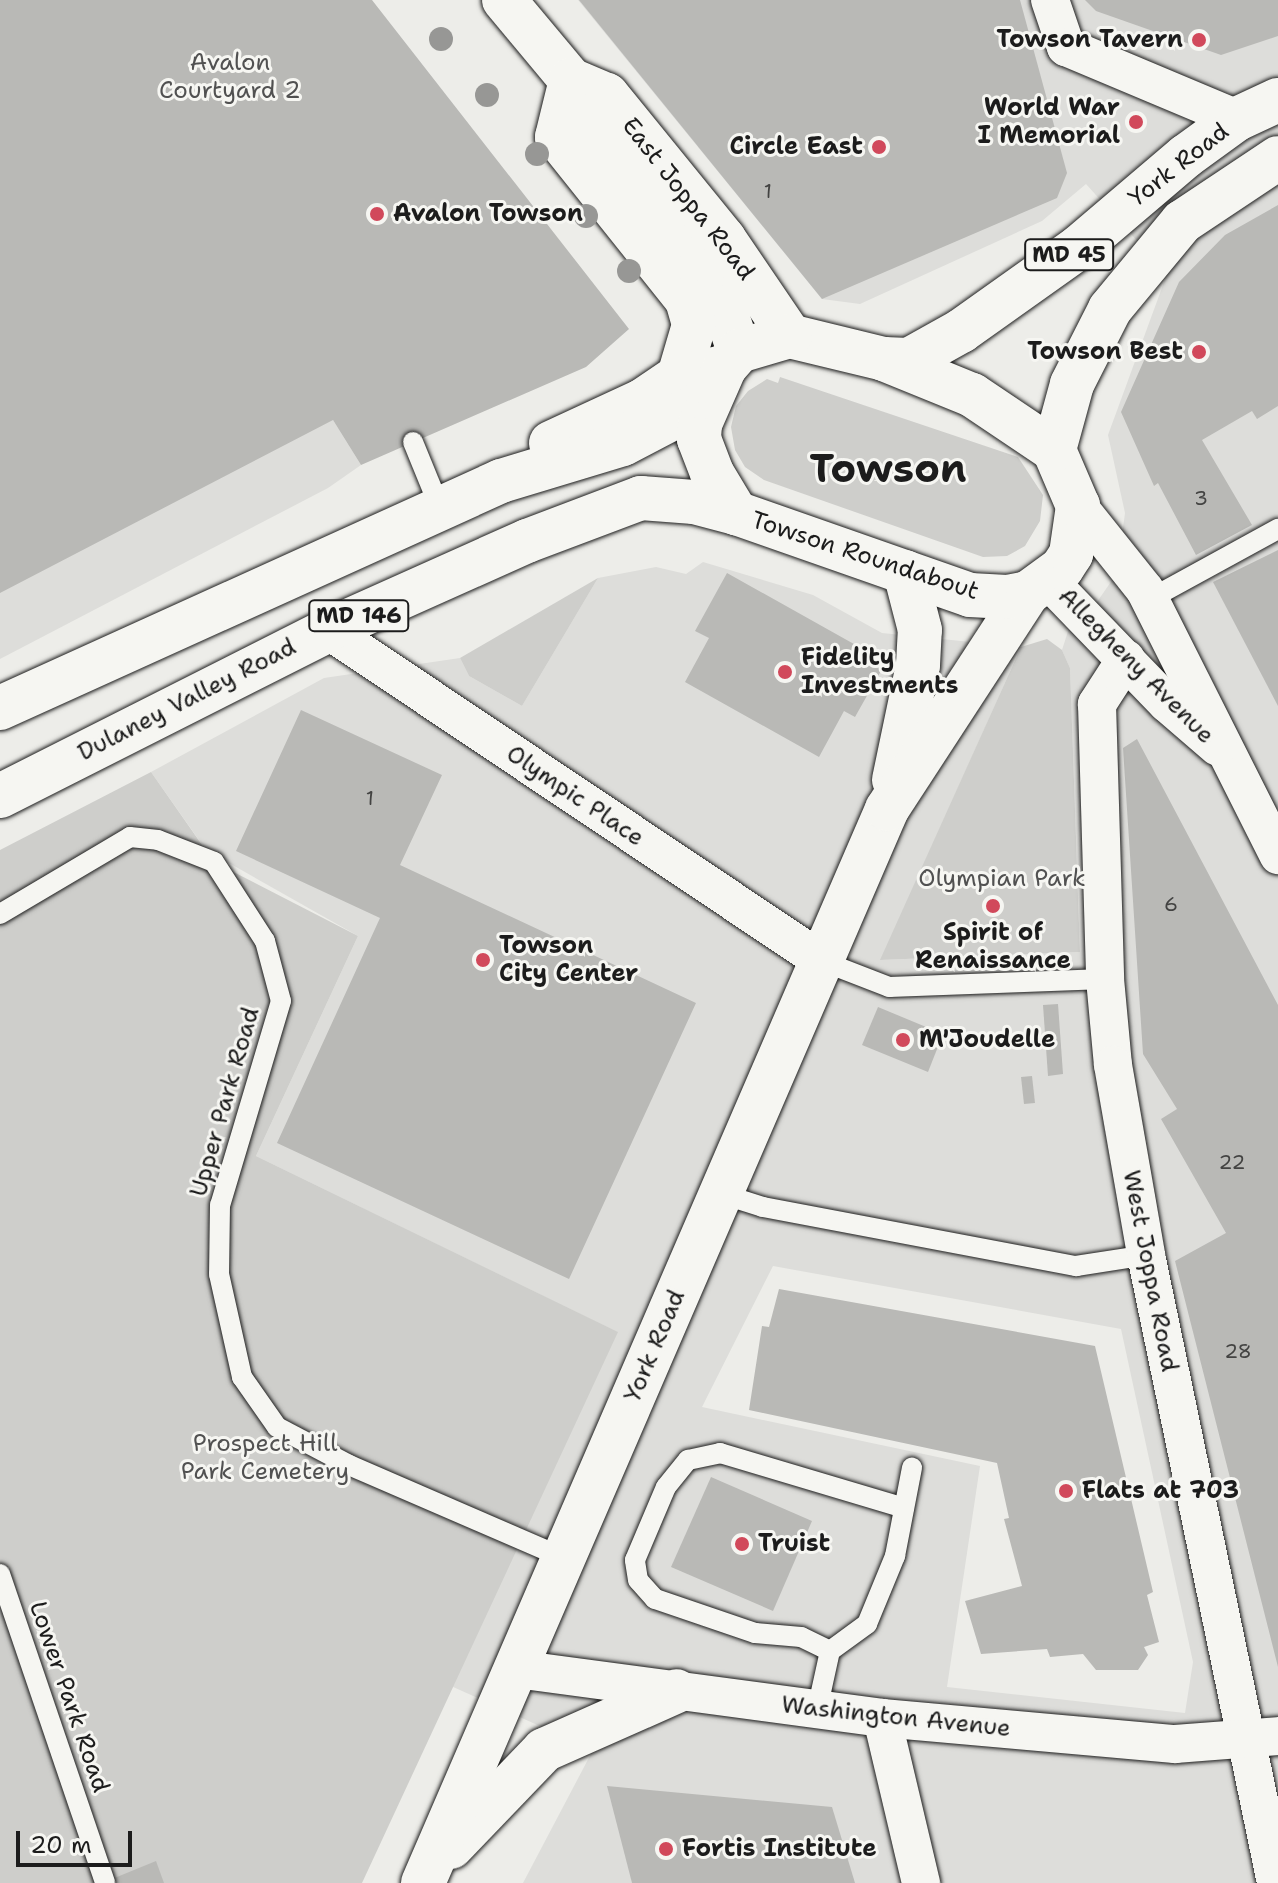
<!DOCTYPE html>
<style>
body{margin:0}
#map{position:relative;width:1278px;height:1883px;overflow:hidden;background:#edede9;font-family:"Shantell Sans",sans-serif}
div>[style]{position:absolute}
.built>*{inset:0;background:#ddddda}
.green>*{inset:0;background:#cececb}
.building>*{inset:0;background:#b9b9b6}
.roads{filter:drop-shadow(0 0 2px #1c1c1c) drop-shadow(0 0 2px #1c1c1c)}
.service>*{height:20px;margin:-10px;padding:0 10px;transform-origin:10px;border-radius:10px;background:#f6f6f2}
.minor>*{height:38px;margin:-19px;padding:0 19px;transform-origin:19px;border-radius:19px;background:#f6f6f2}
.secondary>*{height:44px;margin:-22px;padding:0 22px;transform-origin:22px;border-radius:22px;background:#f6f6f2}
.primary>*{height:44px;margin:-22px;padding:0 22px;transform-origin:22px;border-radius:22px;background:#f6f6f2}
.trees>*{width:24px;height:24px;margin:-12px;border-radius:50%;background:#979795}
.dots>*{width:22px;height:22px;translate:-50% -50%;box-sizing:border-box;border:4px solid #f6f6f2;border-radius:50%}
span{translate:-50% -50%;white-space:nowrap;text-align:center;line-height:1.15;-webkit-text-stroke:6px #f6f6f2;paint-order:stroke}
.number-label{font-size:20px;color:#434342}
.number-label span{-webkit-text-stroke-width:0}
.shield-label span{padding:2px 6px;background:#f6f6f2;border:2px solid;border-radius:6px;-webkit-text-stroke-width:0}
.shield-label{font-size:22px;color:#1c1c1c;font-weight:700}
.poi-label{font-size:24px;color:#1c1c1c;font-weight:700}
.right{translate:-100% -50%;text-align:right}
.left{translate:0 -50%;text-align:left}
.park-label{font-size:24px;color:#515151}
.street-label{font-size:24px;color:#1c1c1c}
.town-label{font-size:40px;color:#1c1c1c;font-weight:700}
.scale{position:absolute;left:16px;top:1831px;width:116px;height:36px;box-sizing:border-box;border:4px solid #1c1c1c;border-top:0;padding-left:10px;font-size:24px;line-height:28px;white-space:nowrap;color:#1c1c1c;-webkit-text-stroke:6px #f6f6f2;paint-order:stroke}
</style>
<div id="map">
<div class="built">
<i style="clip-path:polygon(evenodd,578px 0,1278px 0,1278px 1883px,523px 1883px,593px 1750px,451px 1686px,617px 1332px,256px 1156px,358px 936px,206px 850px,151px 772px,324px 678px,460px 658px,469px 676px,522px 706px,598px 578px,656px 567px,686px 574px,703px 562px,813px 595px,882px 633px,1021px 647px,881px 960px,1080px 952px,1070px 668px,1062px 650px,1070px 625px,1097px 602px,1117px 573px,1125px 513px,1108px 435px,1167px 274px,1086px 184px,1042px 221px,860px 304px,822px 299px,578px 0,773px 1266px,1121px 1329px,1193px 1662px,1185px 1713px,947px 1687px,980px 1466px,702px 1407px,773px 1266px)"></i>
<i style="clip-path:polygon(0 85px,333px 420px,361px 465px,328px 488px,0 659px)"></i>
</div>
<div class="green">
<i style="clip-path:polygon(780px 377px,1018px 457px,1043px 495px,1040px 521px,1025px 546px,1007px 556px,983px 557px,764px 480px,745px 467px,735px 450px,731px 427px,736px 406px,748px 391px,767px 379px,778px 383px)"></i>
<i style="clip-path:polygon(598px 578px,522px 706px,469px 676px,460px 658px)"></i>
<i style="clip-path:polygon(1047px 639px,1062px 650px,1070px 668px,1080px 952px,880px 960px,1021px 647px)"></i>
<i style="clip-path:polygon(151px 772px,214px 862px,358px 936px,256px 1156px,618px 1332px,362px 1883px,0 1883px,0 850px)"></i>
</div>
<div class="building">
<i style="clip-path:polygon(0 0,372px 0,629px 329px,586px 367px,361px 465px,333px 420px,0 593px)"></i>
<i style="clip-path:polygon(579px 0,1020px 0,1067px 173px,1057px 198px,822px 299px)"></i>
<i style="clip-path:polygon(1085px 0,1278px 0,1278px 36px,1221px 55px,1096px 11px)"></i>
<i style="clip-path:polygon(1278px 205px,1278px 406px,1257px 419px,1252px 411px,1202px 440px,1252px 525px,1196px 555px,1158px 483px,1154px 486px,1121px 412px,1179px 282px,1225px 235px)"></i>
<i style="clip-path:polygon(1278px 550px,1278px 706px,1213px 582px)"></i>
<i style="clip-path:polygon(727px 573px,886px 662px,855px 717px,844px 711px,819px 757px,685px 682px,709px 638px,695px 631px)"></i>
<i style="clip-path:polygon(301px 710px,442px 775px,400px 865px,696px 1003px,569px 1279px,277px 1143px,380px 918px,236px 851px)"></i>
<i style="clip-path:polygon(1137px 739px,1278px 1005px,1278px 1667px,1175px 1261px,1226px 1233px,1161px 1119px,1177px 1109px,1143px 1054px,1123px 748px)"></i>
<i style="clip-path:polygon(1058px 1004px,1063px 1074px,1048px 1076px,1043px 1005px)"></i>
<i style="clip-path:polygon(878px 1007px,943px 1034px,928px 1072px,862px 1045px)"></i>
<i style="clip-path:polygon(1032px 1076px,1035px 1103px,1024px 1104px,1021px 1077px)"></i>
<i style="clip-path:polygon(779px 1289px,1095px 1346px,1153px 1592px,1147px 1595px,1159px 1642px,1144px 1647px,1148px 1655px,1138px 1670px,1096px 1670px,1083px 1654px,1050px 1657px,1047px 1649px,981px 1654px,965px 1601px,1022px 1586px,1004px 1519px,1009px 1518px,997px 1463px,749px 1410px,762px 1326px,769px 1327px)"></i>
<i style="clip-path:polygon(711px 1477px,812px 1521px,773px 1611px,671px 1567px)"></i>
<i style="clip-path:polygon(607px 1786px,832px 1807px,855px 1883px,632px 1883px)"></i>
<i style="clip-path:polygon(156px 1861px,164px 1883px,113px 1883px,112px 1879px)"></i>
</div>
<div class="roads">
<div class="service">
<i style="left:413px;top:442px;width:71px;rotate:67.8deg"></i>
<i style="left:1150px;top:599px;width:146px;rotate:-28.7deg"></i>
<i style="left:0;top:914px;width:151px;rotate:-30.6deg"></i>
<i style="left:130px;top:837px;width:28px;rotate:6deg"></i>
<i style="left:158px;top:840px;width:60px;rotate:21.4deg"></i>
<i style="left:214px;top:862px;width:94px;rotate:57.2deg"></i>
<i style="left:265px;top:941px;width:62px;rotate:75.1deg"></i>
<i style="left:281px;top:1001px;width:213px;rotate:106.6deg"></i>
<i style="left:220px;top:1205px;width:69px;rotate:90.8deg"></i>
<i style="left:219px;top:1274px;width:106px;rotate:77.4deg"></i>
<i style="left:242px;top:1377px;width:61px;rotate:55deg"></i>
<i style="left:277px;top:1427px;width:81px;rotate:27.8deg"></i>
<i style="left:349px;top:1465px;width:234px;rotate:23.4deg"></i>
<i style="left:822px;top:961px;width:72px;rotate:21.2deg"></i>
<i style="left:889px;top:987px;width:216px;rotate:-2.1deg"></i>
<i style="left:722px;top:1194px;width:43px;rotate:17.6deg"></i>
<i style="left:763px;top:1207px;width:319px;rotate:10.7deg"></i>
<i style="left:1076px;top:1266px;width:71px;rotate:-8.9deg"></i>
<i style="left:0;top:1574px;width:326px;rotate:71.2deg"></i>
<i style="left:830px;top:1651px;width:32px;rotate:-154deg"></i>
<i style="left:801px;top:1637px;width:46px;rotate:-175deg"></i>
<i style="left:755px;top:1633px;width:106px;rotate:-161.2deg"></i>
<i style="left:655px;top:1599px;width:25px;rotate:-132deg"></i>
<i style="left:638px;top:1580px;width:20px;rotate:-99deg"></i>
<i style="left:635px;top:1560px;width:79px;rotate:-67deg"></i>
<i style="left:666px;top:1487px;width:35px;rotate:-51deg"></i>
<i style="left:688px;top:1460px;width:33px;rotate:-12deg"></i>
<i style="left:720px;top:1453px;width:192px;rotate:16.6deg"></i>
<i style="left:817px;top:1710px;width:60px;rotate:-77.6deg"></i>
<i style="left:830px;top:1651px;width:46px;rotate:-36.1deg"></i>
<i style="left:867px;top:1624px;width:74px;rotate:-67.6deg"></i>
<i style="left:895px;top:1556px;width:90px;rotate:-79.1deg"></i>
</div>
<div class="minor">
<i style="left:1050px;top:0;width:50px;rotate:71.2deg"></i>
<i style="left:1066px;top:47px;width:186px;rotate:22.8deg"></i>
<i style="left:1078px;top:506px;width:107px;rotate:51.4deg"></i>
<i style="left:1145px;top:590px;width:297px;rotate:63.3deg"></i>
<i style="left:1049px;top:581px;width:170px;rotate:46deg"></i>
<i style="left:1167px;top:703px;width:67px;rotate:40.8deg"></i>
<i style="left:328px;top:630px;width:595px;rotate:33.82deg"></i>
<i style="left:1126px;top:659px;width:54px;rotate:122.8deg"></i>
<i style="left:1097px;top:704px;width:275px;rotate:88.3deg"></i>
<i style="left:1105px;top:979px;width:86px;rotate:84.7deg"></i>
<i style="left:1113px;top:1065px;width:193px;rotate:80.1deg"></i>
<i style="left:1146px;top:1255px;width:641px;rotate:78.3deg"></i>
<i style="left:516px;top:1669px;width:369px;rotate:7.6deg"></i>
<i style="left:882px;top:1718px;width:294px;rotate:5.1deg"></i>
<i style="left:1175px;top:1744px;width:103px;rotate:-4.4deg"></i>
<i style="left:882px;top:1718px;width:170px;rotate:76.7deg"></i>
</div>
<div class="secondary">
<i style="left:504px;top:0;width:104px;rotate:50.1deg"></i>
<i style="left:571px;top:80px;width:38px;rotate:73deg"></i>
<i style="left:582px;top:116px;width:184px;rotate:51deg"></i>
<i style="left:698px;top:259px;width:55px;rotate:61.6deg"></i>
<i style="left:724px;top:307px;width:46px;rotate:71.2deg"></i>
<i style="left:571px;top:80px;width:59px;rotate:103.8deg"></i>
<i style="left:557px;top:137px;width:208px;rotate:51.4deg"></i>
<i style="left:687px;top:300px;width:26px;rotate:74deg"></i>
<i style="left:694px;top:325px;width:53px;rotate:106.4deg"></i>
<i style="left:571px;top:80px;width:39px;rotate:23deg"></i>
<i style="left:607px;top:95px;width:186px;rotate:50.9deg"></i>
<i style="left:724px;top:239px;width:117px;rotate:55.8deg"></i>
<i style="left:894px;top:780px;width:117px;rotate:-78.2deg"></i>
<i style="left:918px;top:665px;width:35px;rotate:-87deg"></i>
<i style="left:920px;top:630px;width:60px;rotate:-104.5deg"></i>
<i style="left:451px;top:1847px;width:134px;rotate:-46.2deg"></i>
<i style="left:544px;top:1750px;width:145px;rotate:-23.9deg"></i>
<i style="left:423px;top:1883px;width:1170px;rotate:-66.63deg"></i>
<i style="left:887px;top:809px;width:258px;rotate:-56.9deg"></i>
</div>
<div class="primary">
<i style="left:884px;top:359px;width:25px;rotate:2deg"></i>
<i style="left:909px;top:360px;width:60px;rotate:-29.1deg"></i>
<i style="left:961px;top:331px;width:145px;rotate:-35.4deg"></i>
<i style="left:1079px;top:247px;width:140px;rotate:-40.4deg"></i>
<i style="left:1186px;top:156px;width:63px;rotate:-36deg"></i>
<i style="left:1237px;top:119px;width:45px;rotate:-24.9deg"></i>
<i style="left:551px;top:443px;width:100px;rotate:-24.8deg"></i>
<i style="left:642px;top:401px;width:45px;rotate:-34deg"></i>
<i style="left:679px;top:376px;width:47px;rotate:-11.1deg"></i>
<i style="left:1054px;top:450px;width:68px;rotate:-74.7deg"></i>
<i style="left:1072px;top:384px;width:84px;rotate:-63.1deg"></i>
<i style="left:1110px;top:309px;width:113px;rotate:-50.4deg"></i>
<i style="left:1182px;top:222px;width:115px;rotate:-33.7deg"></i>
<i style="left:0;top:708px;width:550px;rotate:-24.37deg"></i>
<i style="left:501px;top:481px;width:127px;rotate:-16.9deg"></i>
<i style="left:623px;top:444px;width:97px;rotate:-27.6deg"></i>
<i style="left:0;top:796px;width:368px;rotate:-26.8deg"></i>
<i style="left:328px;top:630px;width:218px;rotate:-24.1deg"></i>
<i style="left:527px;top:541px;width:122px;rotate:-20.7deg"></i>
<i style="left:641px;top:498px;width:53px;rotate:4.3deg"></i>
<i style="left:694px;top:502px;width:43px;rotate:14.7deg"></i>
<i style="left:736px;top:513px;width:248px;rotate:19.3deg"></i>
<i style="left:970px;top:595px;width:37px;rotate:3deg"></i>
<i style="left:1007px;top:597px;width:21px;rotate:-11deg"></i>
<i style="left:1028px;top:593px;width:42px;rotate:-36.3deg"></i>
<i style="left:1062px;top:568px;width:17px;rotate:-57deg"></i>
<i style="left:1071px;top:554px;width:49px;rotate:-81.7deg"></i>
<i style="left:1078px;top:506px;width:61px;rotate:-113.2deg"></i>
<i style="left:1054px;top:450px;width:99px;rotate:-146.1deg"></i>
<i style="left:972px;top:395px;width:95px;rotate:-157.8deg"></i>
<i style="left:884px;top:359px;width:97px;rotate:-166.3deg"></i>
<i style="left:790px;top:336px;width:53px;rotate:163.6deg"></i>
<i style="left:739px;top:351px;width:21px;rotate:131deg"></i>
<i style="left:725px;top:367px;width:62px;rotate:113.7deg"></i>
<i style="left:700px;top:424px;width:15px;rotate:94deg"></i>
<i style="left:699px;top:439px;width:36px;rotate:69deg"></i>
<i style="left:712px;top:473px;width:47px;rotate:59deg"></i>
</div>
</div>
<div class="trees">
<i style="left:441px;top:39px"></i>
<i style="left:487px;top:95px"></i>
<i style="left:537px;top:154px"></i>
<i style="left:586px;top:216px"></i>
<i style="left:629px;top:271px"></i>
</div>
<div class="dots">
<i style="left:1199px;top:40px;background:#d1495b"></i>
<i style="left:1136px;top:122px;background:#d1495b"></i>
<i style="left:879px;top:147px;background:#d1495b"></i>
<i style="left:377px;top:214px;background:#d1495b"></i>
<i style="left:1199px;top:352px;background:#d1495b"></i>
<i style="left:785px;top:672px;background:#d1495b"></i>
<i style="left:993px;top:906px;background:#d1495b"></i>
<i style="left:483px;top:960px;background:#d1495b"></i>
<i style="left:903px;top:1040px;background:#d1495b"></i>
<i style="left:1066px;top:1491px;background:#d1495b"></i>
<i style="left:742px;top:1544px;background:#d1495b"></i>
<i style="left:666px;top:1849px;background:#d1495b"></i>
</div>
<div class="number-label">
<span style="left:768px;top:191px">1</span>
<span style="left:1201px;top:498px">3</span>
<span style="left:370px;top:798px">1</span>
<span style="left:1171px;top:904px">6</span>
<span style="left:1232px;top:1162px">22</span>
<span style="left:1238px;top:1351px">28</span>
</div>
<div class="shield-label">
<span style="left:1069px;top:255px">MD 45</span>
<span style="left:359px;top:616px">MD 146</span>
</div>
<div class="poi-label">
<span class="right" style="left:1183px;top:40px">Towson Tavern</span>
<span class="right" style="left:1120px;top:122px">World War<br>I Memorial</span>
<span class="right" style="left:863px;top:147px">Circle East</span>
<span class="left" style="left:393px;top:214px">Avalon Towson</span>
<span class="right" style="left:1183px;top:352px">Towson Best</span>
<span class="left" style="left:801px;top:672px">Fidelity<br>Investments</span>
<span style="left:993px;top:947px">Spirit of<br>Renaissance</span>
<span class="left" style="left:499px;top:960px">Towson<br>City Center</span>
<span class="left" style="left:919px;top:1040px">M'Joudelle</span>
<span class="left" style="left:1082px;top:1491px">Flats at 703</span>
<span class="left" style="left:758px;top:1544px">Truist</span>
<span class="left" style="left:682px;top:1849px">Fortis Institute</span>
</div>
<div class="park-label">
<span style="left:230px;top:77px">Avalon<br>Courtyard 2</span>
<span style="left:1002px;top:879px">Olympian Park</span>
<span style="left:265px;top:1458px">Prospect Hill<br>Park Cemetery</span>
</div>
<div class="street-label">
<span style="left:1179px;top:165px;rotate:-38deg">York Road</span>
<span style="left:688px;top:199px;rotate:52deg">East Joppa Road</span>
<span style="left:865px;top:556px;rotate:18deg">Towson Roundabout</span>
<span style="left:1136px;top:666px;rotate:45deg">Allegheny Avenue</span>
<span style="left:187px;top:700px;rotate:-27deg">Dulaney Valley Road</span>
<span style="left:575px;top:796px;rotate:34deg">Olympic Place</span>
<span style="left:225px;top:1102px;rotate:-74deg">Upper Park Road</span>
<span style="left:1150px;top:1271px;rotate:79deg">West Joppa Road</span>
<span style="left:655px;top:1346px;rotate:-67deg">York Road</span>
<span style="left:69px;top:1697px;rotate:71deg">Lower Park Road</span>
<span style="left:896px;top:1717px;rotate:6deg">Washington Avenue</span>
</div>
<div class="town-label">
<span style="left:888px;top:468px">Towson</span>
</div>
<div class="scale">20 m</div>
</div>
